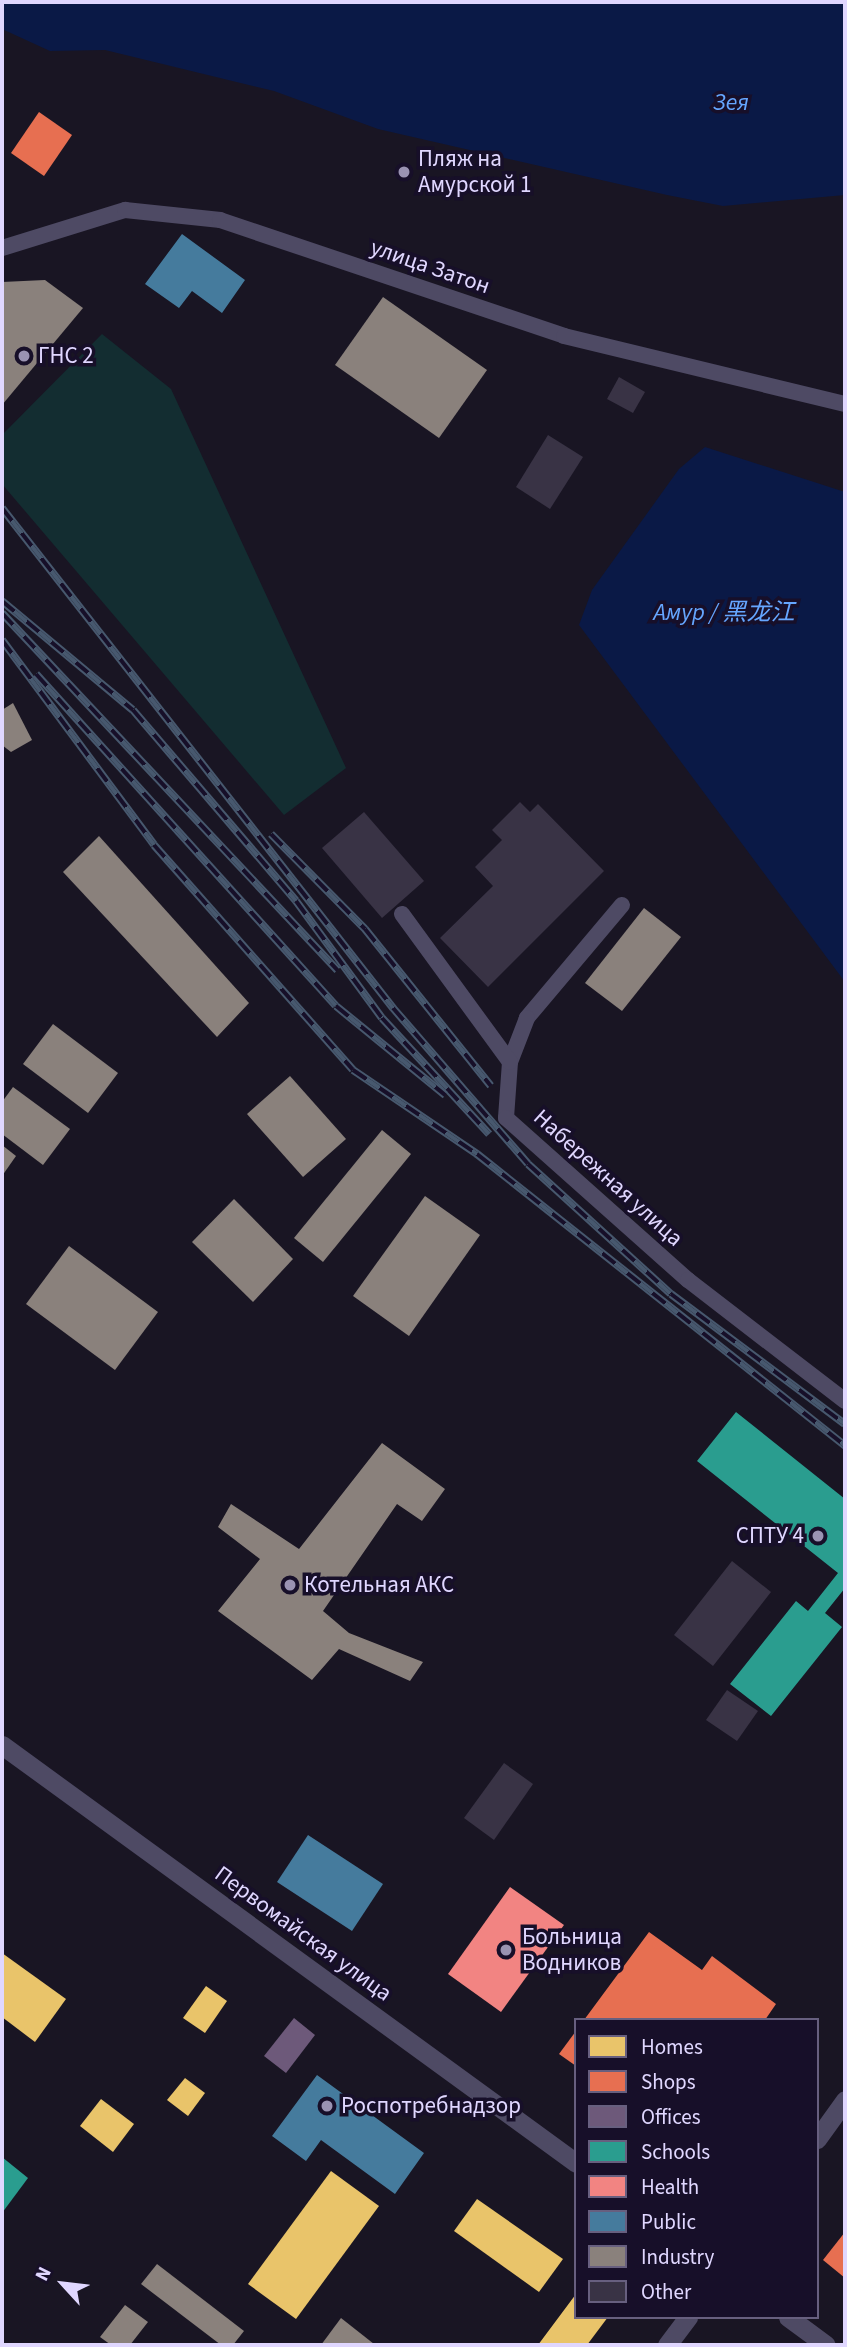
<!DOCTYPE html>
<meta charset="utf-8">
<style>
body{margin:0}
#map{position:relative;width:847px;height:2347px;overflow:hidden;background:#191523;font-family:"Source Sans 3","Noto Sans SC",sans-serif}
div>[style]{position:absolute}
.green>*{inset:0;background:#132d31}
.water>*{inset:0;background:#0a1946}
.homes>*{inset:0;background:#e9c46a}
.shops>*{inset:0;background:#e76f51}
.offices>*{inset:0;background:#6d597a}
.schools>*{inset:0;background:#2a9d8f}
.health>*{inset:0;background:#f28482}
.public>*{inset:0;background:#457b9d}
.industry>*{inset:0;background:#8a817c}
.building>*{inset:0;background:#393345}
.minor>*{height:16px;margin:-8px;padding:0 8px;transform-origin:8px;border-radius:8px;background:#4e4a64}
.tertiary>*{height:19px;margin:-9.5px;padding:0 9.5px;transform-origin:9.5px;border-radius:9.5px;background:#4e4a64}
.rail>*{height:8px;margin-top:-4px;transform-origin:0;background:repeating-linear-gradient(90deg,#170f29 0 16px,#47586e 0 32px);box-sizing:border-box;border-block:2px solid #47586e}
.dots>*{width:19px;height:19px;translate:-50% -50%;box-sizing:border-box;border:4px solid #170f29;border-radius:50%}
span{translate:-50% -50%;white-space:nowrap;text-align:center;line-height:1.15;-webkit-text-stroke:7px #170f29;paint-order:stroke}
.poi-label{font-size:23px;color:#e0d7ff}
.left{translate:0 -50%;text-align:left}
.right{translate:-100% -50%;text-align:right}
.street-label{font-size:23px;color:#e0d7ff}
.water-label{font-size:24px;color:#65a6ff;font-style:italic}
.frame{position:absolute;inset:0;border:4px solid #e0d7ff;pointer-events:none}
.legend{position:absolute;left:574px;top:2018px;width:245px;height:301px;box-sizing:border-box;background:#170f29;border:2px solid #675f7f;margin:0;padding:9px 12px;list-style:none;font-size:21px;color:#e0d7ff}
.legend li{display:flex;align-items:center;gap:14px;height:35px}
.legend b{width:35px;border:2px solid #675f7f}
.north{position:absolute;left:28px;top:2249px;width:70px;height:70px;-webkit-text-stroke:5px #170f29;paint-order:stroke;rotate:297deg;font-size:19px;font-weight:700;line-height:28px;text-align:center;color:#e0d7ff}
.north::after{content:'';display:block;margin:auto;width:24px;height:32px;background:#e0d7ff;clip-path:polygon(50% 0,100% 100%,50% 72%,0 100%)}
</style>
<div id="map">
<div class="green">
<i style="clip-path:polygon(102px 334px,171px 389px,346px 768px,284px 815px,2px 484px,2px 435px)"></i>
</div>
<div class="water">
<i style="clip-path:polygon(2px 2px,845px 2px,845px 195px,723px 206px,667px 195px,378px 129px,274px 91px,105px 50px,50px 51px,2px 29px)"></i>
<i style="clip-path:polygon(705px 447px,845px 492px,845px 982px,579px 625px,592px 590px,679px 469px)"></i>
</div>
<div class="homes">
<i style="clip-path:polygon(2px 1953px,66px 1999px,35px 2042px,2px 2017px)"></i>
<i style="clip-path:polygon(206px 1986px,227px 2001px,205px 2033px,183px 2018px)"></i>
<i style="clip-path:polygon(185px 2078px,205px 2093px,188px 2116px,167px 2100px)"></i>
<i style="clip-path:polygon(101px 2099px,134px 2124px,113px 2152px,80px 2126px)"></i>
<i style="clip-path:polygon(331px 2171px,379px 2206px,296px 2319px,248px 2284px)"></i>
<i style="clip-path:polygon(477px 2199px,563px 2259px,539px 2292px,454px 2231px)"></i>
<i style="clip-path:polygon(576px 2294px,576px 2317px,608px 2317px,587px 2345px,538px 2345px)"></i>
</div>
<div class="shops">
<i style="clip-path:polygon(39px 112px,72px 135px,44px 176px,11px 153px)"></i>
<i style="clip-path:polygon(649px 1932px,702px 1970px,712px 1956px,776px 2004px,765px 2020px,584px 2020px)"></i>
<i style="clip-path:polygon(576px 2031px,576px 2066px,559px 2054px)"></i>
<i style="clip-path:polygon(845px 2232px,845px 2278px,823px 2260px)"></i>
</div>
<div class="offices">
<i style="clip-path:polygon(294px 2018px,315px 2035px,286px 2073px,264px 2056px)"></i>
</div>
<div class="schools">
<i style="clip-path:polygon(736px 1412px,845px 1499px,845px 1588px,825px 1613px,842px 1627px,771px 1716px,730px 1684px,796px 1601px,808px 1611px,838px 1573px,697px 1461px)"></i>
<i style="clip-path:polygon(2px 2157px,28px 2178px,2px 2213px)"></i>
</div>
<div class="health">
<i style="clip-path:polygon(510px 1887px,564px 1925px,501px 2012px,448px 1974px)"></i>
</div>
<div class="public">
<i style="clip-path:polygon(182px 234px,245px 280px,222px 313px,192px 291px,179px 308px,145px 284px)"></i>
<i style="clip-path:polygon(308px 1835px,383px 1884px,352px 1931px,277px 1882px)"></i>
<i style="clip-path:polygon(317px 2075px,424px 2153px,395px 2194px,321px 2140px,306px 2161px,272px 2136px)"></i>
</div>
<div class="industry">
<i style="clip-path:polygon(45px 280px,83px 308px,2px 405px,2px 282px)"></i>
<i style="clip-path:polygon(383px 297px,487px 370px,439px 438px,335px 365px)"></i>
<i style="clip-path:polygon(13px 703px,32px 740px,11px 752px,2px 745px,2px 710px)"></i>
<i style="clip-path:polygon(99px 836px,249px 1003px,217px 1037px,63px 872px)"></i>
<i style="clip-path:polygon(644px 908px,681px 937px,622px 1011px,585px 983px)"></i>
<i style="clip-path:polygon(53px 1024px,118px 1073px,88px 1113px,23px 1064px)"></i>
<i style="clip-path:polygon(290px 1076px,346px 1139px,303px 1177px,247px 1114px)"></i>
<i style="clip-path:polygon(13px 1087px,70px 1129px,43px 1165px,2px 1134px,2px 1102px)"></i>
<i style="clip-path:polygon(382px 1130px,411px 1154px,323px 1262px,294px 1238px)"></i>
<i style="clip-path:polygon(2px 1145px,16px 1156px,2px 1176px)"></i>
<i style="clip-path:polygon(425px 1196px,480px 1235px,409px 1336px,353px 1296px)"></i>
<i style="clip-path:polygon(234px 1199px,293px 1259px,253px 1302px,192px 1242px)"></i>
<i style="clip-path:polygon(69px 1246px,158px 1312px,115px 1370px,26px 1304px)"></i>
<i style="clip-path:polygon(382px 1443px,445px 1489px,422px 1521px,397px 1504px,323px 1611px,349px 1633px,423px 1662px,410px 1681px,339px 1649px,312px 1680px,218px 1611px,260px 1559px,218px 1527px,231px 1504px,299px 1549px)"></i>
<i style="clip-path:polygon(157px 2264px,244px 2331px,233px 2345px,221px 2345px,141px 2284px)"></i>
<i style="clip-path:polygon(125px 2305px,148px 2322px,130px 2345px,111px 2345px,100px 2337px)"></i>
<i style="clip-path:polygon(341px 2318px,374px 2344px,373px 2345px,321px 2345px)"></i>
</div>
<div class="building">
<i style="clip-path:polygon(619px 377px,645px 392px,633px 413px,607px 399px)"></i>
<i style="clip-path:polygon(548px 435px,583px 457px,550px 509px,516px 487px)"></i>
<i style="clip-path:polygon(520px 802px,530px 812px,538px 804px,604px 871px,488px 987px,440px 938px,493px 886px,475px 867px,502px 840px,492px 830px)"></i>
<i style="clip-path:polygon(364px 812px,424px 881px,382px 918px,322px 848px)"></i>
<i style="clip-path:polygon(732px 1561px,771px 1592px,713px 1666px,674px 1635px)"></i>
<i style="clip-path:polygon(727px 1690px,758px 1711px,737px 1741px,706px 1720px)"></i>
<i style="clip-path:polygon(504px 1763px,533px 1784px,494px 1840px,464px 1818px)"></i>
</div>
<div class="minor">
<i style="left:2px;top:248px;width:129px;rotate:-17.2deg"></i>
<i style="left:125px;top:210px;width:96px;rotate:6deg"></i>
<i style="left:220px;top:220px;width:363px;rotate:18.6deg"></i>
<i style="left:564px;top:336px;width:289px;rotate:13.6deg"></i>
<i style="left:622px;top:905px;width:148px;rotate:130.1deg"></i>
<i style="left:527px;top:1018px;width:47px;rotate:111.1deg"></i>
<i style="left:510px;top:1062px;width:56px;rotate:94.1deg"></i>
<i style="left:506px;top:1118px;width:244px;rotate:41.7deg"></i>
<i style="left:688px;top:1280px;width:198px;rotate:37.6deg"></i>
<i style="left:402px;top:914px;width:183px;rotate:53.9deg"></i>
</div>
<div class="tertiary">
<i style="left:2px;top:1745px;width:710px;rotate:36.06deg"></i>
<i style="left:817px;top:2139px;width:48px;rotate:-54.3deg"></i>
<i style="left:788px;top:2317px;width:47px;rotate:36.4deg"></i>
<i style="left:667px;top:2345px;width:35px;rotate:-53deg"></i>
</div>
<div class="rail">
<i style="left:2px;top:508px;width:635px;rotate:51.97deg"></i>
<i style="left:393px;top:1008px;width:206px;rotate:49.1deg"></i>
<i style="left:528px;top:1164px;width:193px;rotate:42.3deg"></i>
<i style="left:671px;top:1294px;width:217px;rotate:36.8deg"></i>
<i style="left:2px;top:601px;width:170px;rotate:39.8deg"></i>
<i style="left:133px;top:710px;width:251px;rotate:49.5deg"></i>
<i style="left:296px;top:901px;width:145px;rotate:53.7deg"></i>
<i style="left:382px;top:1018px;width:158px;rotate:47.3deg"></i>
<i style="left:2px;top:613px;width:490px;rotate:46.8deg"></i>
<i style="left:2px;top:640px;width:255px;rotate:53.4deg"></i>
<i style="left:154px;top:845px;width:300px;rotate:48.5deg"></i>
<i style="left:353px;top:1070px;width:150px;rotate:34.1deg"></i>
<i style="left:477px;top:1154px;width:470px;rotate:38.4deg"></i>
<i style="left:36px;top:674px;width:447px;rotate:47.9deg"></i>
<i style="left:336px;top:1006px;width:141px;rotate:39.2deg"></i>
<i style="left:271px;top:834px;width:134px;rotate:45.3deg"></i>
<i style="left:365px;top:929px;width:201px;rotate:51.3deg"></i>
</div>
<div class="dots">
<i style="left:404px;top:172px;background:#9a93b2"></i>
<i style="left:24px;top:356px;background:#9a93b2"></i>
<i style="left:818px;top:1536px;background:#9a93b2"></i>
<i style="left:290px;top:1585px;background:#9a93b2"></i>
<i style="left:506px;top:1950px;background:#9a93b2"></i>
<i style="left:327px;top:2106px;background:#9a93b2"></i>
</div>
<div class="poi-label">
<span class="left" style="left:418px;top:172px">Пляж на<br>Амурской 1</span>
<span class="left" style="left:38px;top:356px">ГНС 2</span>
<span class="right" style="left:804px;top:1536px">СПТУ 4</span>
<span class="left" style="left:304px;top:1585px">Котельная АКС</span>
<span class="left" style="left:522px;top:1950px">Больница<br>Водников</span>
<span class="left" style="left:341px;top:2106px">Роспотребнадзор</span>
</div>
<div class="street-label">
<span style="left:430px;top:267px;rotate:19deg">улица Затон</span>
<span style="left:608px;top:1178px;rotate:42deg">Набережная улица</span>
<span style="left:303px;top:1934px;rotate:36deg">Первомайская улица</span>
</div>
<div class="water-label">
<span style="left:731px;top:103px">Зея</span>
<span style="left:724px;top:613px">Амур / 黑龙江</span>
</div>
<div class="frame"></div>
<ul class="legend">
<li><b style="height:19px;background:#e9c46a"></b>Homes</li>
<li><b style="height:19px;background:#e76f51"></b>Shops</li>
<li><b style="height:19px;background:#6d597a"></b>Offices</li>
<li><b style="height:19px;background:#2a9d8f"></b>Schools</li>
<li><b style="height:19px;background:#f28482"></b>Health</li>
<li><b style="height:19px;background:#457b9d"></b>Public</li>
<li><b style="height:19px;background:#8a817c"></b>Industry</li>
<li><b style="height:19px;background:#393345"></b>Other</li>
</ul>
<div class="north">N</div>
</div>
